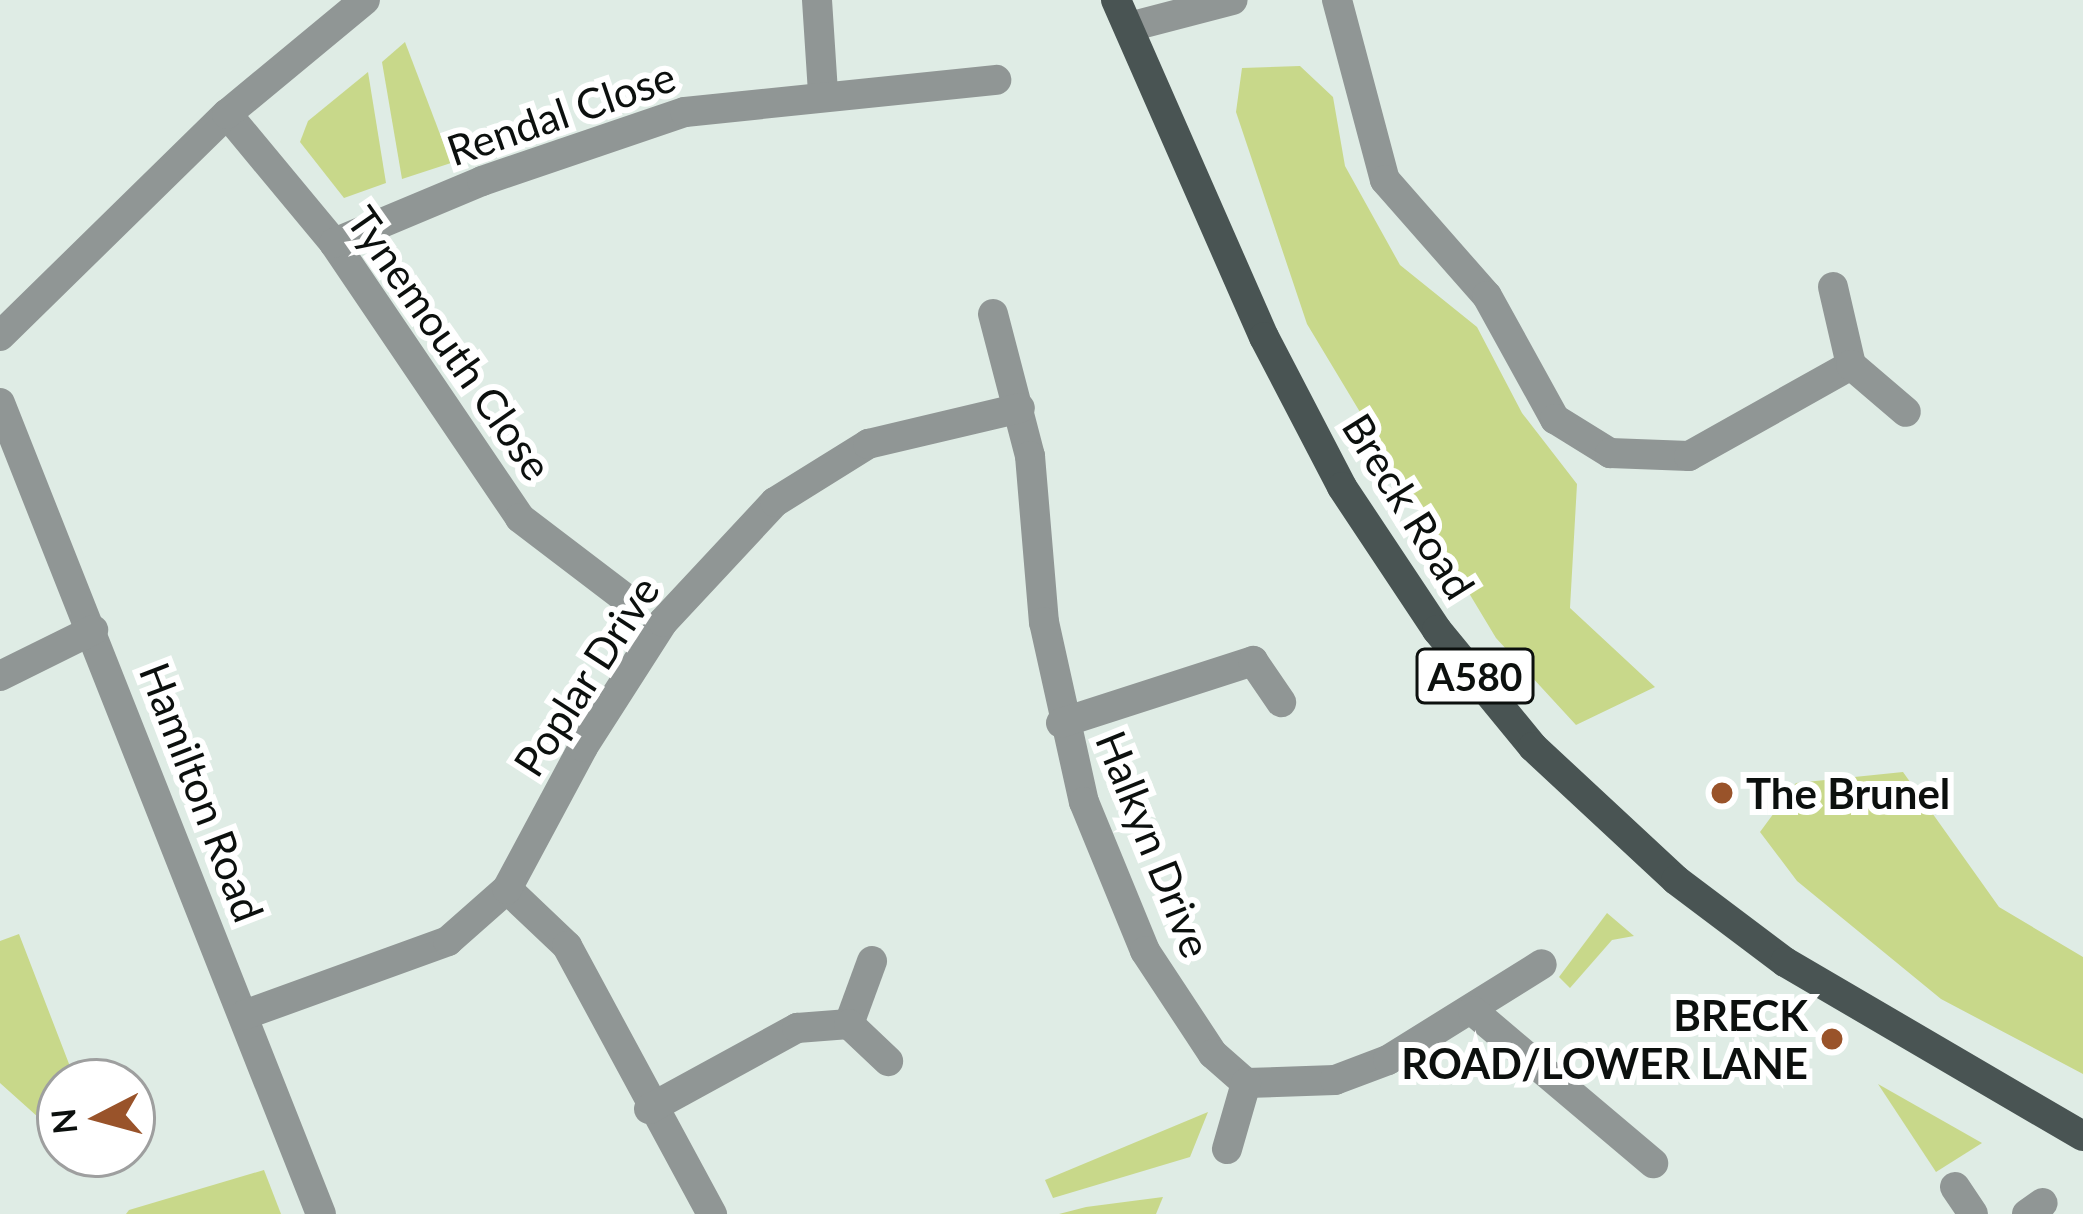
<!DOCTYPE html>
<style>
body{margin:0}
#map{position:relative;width:2083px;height:1214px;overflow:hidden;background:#dfece5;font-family:Lato,sans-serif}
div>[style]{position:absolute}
.green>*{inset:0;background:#c8d88a}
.minor>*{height:30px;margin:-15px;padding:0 15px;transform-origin:15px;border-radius:15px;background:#909695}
.major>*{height:30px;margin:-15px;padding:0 15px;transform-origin:15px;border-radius:15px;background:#495453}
.dots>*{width:33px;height:33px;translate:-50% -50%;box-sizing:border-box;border:6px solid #fff;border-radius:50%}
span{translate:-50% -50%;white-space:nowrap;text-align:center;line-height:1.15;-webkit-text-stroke:12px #fff;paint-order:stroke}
.shield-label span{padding:3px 9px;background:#fff;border:3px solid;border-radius:9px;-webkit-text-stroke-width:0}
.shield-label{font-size:39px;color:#0c100e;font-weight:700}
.street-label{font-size:42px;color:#0c100e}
.poi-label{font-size:42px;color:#0c100e;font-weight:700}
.left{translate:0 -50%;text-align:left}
.right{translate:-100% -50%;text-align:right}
.north{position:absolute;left:36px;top:1058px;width:120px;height:120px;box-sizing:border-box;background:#fff;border:3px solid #9e9f9f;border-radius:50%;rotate:264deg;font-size:33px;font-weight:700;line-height:48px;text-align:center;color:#0c100e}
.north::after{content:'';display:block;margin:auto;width:42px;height:54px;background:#99532a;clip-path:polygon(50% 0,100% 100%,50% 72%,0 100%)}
</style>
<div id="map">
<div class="green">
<i style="clip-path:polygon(405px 42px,451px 163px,402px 179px,382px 62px)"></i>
<i style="clip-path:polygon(1300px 66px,1333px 97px,1345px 166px,1400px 265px,1477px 327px,1522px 413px,1577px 484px,1570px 608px,1655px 687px,1576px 725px,1496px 638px,1307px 324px,1236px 112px,1242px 68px)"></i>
<i style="clip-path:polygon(368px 72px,386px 183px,344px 198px,300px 142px,308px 121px)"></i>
<i style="clip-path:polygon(1903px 772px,1999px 907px,2083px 957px,2083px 1074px,1941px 999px,1797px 881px,1760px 832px,1796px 783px)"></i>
<i style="clip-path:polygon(1607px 913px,1634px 936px,1612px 940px,1570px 988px,1559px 977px)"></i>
<i style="clip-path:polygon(19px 934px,76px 1082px,60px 1082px,60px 1121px,48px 1126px,0 1083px,0 941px)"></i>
<i style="clip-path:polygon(1878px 1084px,1982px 1143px,1936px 1172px)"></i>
<i style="clip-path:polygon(1208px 1112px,1190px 1157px,1053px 1198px,1045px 1180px)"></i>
<i style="clip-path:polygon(264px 1170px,281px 1214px,126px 1214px,129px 1210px)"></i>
<i style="clip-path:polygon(1163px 1197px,1156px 1214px,1059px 1214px,1086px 1207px)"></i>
</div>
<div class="minor">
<i style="left:817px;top:0;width:93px;rotate:86.3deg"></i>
<i style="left:1337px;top:0;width:186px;rotate:75.1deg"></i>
<i style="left:1385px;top:180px;width:154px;rotate:48.7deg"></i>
<i style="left:1487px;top:296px;width:141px;rotate:61.1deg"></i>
<i style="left:1555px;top:419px;width:65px;rotate:31.7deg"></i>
<i style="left:1610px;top:453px;width:79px;rotate:2.2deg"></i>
<i style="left:1689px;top:456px;width:186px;rotate:-29.3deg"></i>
<i style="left:1129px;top:27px;width:107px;rotate:-14.6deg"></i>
<i style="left:227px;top:114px;width:168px;rotate:50.3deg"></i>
<i style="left:334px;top:243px;width:332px;rotate:55.9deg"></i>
<i style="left:520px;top:518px;width:132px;rotate:37.3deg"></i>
<i style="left:334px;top:243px;width:160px;rotate:-22.7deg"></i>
<i style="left:482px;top:181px;width:214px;rotate:-18.8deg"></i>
<i style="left:685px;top:112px;width:313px;rotate:-5.9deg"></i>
<i style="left:1833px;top:287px;width:80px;rotate:77deg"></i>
<i style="left:1851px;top:365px;width:72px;rotate:40.5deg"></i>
<i style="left:993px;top:314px;width:147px;rotate:75.4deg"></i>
<i style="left:1030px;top:456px;width:167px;rotate:85.2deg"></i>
<i style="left:1044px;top:622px;width:184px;rotate:77.5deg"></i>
<i style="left:1084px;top:802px;width:161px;rotate:67.7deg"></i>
<i style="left:1145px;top:951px;width:123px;rotate:56.6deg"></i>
<i style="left:1213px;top:1054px;width:44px;rotate:41.3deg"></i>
<i style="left:1246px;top:1083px;width:89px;rotate:-1.9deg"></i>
<i style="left:1335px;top:1080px;width:57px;rotate:-20.7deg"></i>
<i style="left:1388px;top:1060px;width:181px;rotate:-31.9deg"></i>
<i style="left:0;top:336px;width:318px;rotate:-44.4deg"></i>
<i style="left:227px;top:114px;width:179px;rotate:-39.6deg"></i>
<i style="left:0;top:403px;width:872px;rotate:68.41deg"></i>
<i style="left:0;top:676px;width:104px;rotate:-26.3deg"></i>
<i style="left:1061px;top:723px;width:202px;rotate:-17.9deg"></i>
<i style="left:1253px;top:661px;width:50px;rotate:55.7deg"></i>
<i style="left:507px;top:889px;width:83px;rotate:43.5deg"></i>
<i style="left:567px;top:946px;width:305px;rotate:61.6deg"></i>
<i style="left:1473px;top:1011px;width:236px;rotate:40.2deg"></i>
<i style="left:244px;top:1015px;width:217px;rotate:-19.9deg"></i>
<i style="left:448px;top:941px;width:79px;rotate:-41.4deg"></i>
<i style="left:507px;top:889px;width:161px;rotate:-61.8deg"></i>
<i style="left:583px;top:747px;width:148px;rotate:-57.4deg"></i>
<i style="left:663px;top:622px;width:164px;rotate:-47deg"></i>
<i style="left:775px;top:502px;width:110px;rotate:-31.9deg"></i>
<i style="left:868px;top:444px;width:156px;rotate:-13.3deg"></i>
<i style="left:849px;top:1024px;width:67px;rotate:-69.9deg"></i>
<i style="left:649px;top:1109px;width:169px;rotate:-28.7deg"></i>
<i style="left:797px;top:1028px;width:52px;rotate:-4.4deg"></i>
<i style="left:849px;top:1024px;width:54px;rotate:43.5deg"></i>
<i style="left:1227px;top:1149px;width:69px;rotate:-73.9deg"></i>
<i style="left:1955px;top:1187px;width:32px;rotate:56deg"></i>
<i style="left:2027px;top:1214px;width:19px;rotate:-35deg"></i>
</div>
<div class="major">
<i style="left:1116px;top:0;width:368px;rotate:66.3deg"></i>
<i style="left:1264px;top:337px;width:169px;rotate:62.5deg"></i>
<i style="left:1342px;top:487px;width:172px;rotate:56.4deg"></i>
<i style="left:1437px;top:630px;width:151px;rotate:50.6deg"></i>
<i style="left:1533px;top:747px;width:195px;rotate:42.9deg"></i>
<i style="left:1676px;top:880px;width:136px;rotate:37deg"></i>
<i style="left:1785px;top:962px;width:345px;rotate:30.3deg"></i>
</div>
<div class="dots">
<i style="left:1722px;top:793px;background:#99532a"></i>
<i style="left:1832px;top:1039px;background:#99532a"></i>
</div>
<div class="shield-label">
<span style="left:1475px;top:676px">A580</span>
</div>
<div class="street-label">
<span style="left:561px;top:113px;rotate:-19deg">Rendal Close</span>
<span style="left:450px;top:343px;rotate:55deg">Tynemouth Close</span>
<span style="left:1409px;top:506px;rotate:58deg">Breck Road</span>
<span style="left:586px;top:676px;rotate:-57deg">Poplar Drive</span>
<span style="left:202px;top:792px;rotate:69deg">Hamilton Road</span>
<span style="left:1154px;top:844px;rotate:68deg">Halkyn Drive</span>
</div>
<div class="poi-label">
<span class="left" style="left:1746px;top:793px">The Brunel</span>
<span class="right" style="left:1808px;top:1039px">BRECK<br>ROAD/LOWER LANE</span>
</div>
<div class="north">N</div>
</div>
